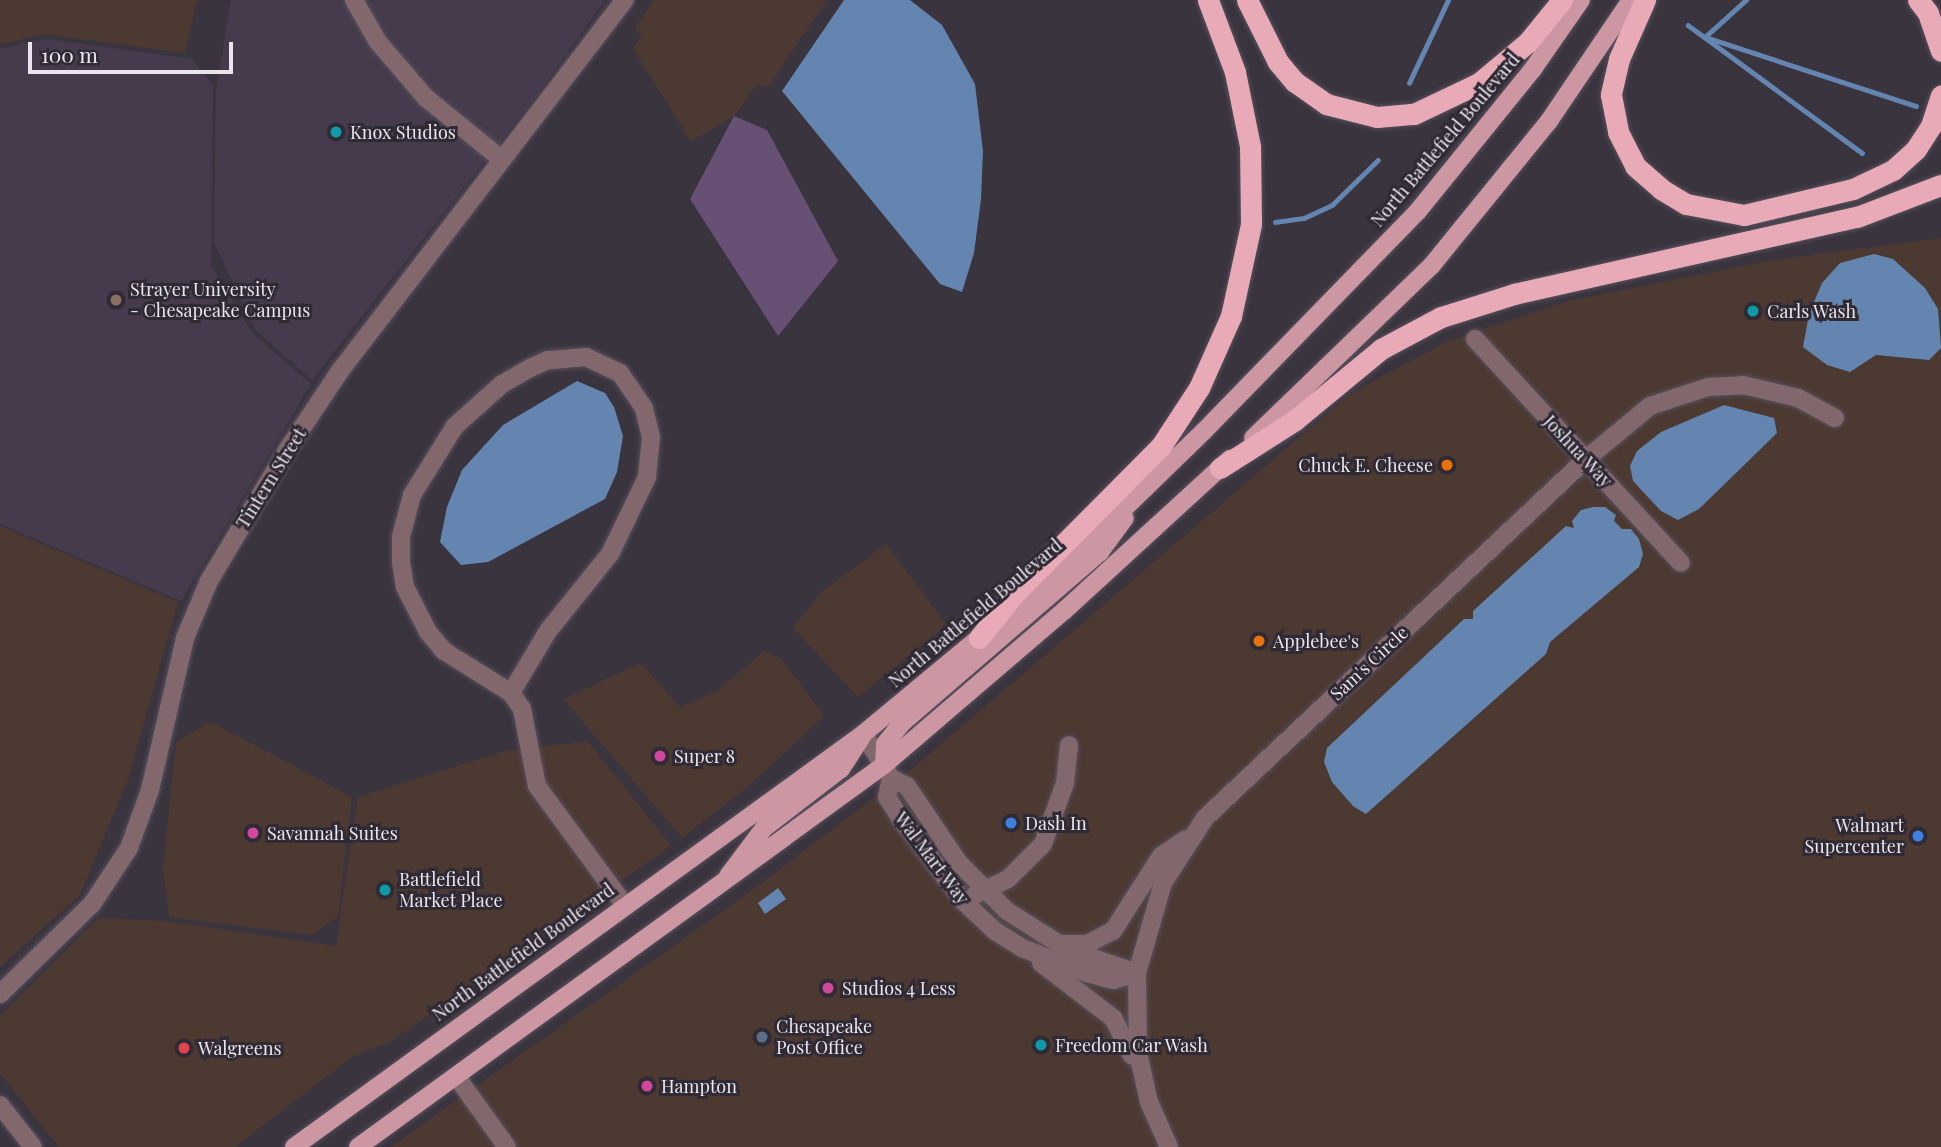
<!DOCTYPE html>
<style>
body{margin:0}
#map{position:relative;width:1941px;height:1147px;overflow:hidden;background:#3a343f;font-family:"Playfair Display",serif}
div>[style]{position:absolute}
.commercial>*{inset:0;background:#4c3932}
.built>*{inset:0;background:#453b4c}
.green>*{inset:0;background:#665074}
.water>*{inset:0;background:#6485b0}
.stream>*{height:4.5px;margin:-2.25px;padding:0 2.25px;transform-origin:2.25px;border-radius:2.25px;background:#6485b0}
.roads{filter:drop-shadow(0 0 2px #56505b) drop-shadow(0 0 2px #56505b)}
.minor>*{height:18px;margin:-9px;padding:0 9px;transform-origin:9px;border-radius:9px;background:#82686d}
.major>*{height:18px;margin:-9px;padding:0 9px;transform-origin:9px;border-radius:9px;background:#cc97a2}
.highway>*{height:21px;margin:-10.5px;padding:0 10.5px;transform-origin:10.5px;border-radius:10.5px;background:#e9aab7}
.dots>*{width:19px;height:19px;translate:-50% -50%;box-sizing:border-box;border:4px solid #302a35;border-radius:50%}
span{translate:-50% -50%;white-space:nowrap;text-align:center;line-height:1.15;-webkit-text-stroke:6px #302a35;paint-order:stroke}
.poi-label{font-size:18px;color:#eae5ed}
.left{translate:0 -50%;text-align:left}
.right{translate:-100% -50%;text-align:right}
.street-label{font-size:18px;color:#eae5ed}
.scale{position:absolute;left:28px;top:42px;width:205px;height:32px;box-sizing:border-box;border:4px solid #eae5ed;border-top:0;padding-left:9px;font-size:21px;line-height:24px;white-space:nowrap;color:#eae5ed;-webkit-text-stroke:5px #302a35;paint-order:stroke}
</style>
<div id="map">
<div class="commercial">
<i style="clip-path:polygon(0 0,197px 0,185px 53px,44px 34px,0 44px)"></i>
<i style="clip-path:polygon(654px 0,827px 0,768px 87px,756px 85px,734px 116px,691px 141px,633px 49px,642px 35px,634px 29px)"></i>
<i style="clip-path:polygon(1941px 238px,1941px 1147px,391px 1147px,755px 888px,912px 769px,1350px 394px,1446px 342px,1568px 301px,1773px 260px)"></i>
<i style="clip-path:polygon(0 526px,178px 602px,128px 779px,80px 895px,0 967px)"></i>
<i style="clip-path:polygon(886px 544px,947px 625px,858px 697px,793px 628px,820px 593px)"></i>
<i style="clip-path:polygon(764px 651px,782px 659px,824px 716px,749px 786px,682px 838px,563px 699px,641px 663px,680px 707px,717px 691px)"></i>
<i style="clip-path:polygon(211px 722px,352px 797px,338px 916px,312px 935px,169px 917px,163px 868px,176px 742px)"></i>
<i style="clip-path:polygon(588px 741px,671px 846px,390px 1042px,352px 1057px,235px 1147px,59px 1147px,0 1073px,0 1016px,98px 918px,166px 921px,336px 946px,358px 797px,505px 751px)"></i>
</div>
<div class="built">
<i style="clip-path:polygon(231px 0,605px 0,539px 92px,312px 380px,254px 328px,214px 242px,216px 92px)"></i>
<i style="clip-path:polygon(46px 39px,192px 59px,213px 86px,211px 266px,253px 334px,311px 384px,181px 601px,0 524px,0 49px)"></i>
</div>
<div class="green">
<i style="clip-path:polygon(734px 116px,767px 130px,838px 261px,778px 336px,690px 199px)"></i>
</div>
<div class="water">
<i style="clip-path:polygon(844px 0,910px 0,942px 25px,975px 84px,983px 151px,981px 199px,974px 253px,962px 292px,940px 284px,782px 91px)"></i>
<i style="clip-path:polygon(1874px 254px,1893px 259px,1925px 288px,1938px 309px,1941px 348px,1929px 360px,1876px 355px,1850px 372px,1827px 365px,1803px 347px,1809px 314px,1822px 283px,1840px 263px)"></i>
<i style="clip-path:polygon(577px 381px,605px 393px,614px 407px,623px 436px,617px 472px,605px 499px,488px 562px,461px 565px,440px 542px,447px 507px,462px 470px,503px 425px)"></i>
<i style="clip-path:polygon(1724px 405px,1774px 418px,1777px 433px,1699px 509px,1678px 520px,1661px 511px,1633px 481px,1630px 466px,1637px 451px,1661px 432px)"></i>
<i style="clip-path:polygon(1593px 507px,1605px 507px,1616px 515px,1614px 521px,1622px 529px,1631px 529px,1639px 539px,1643px 554px,1639px 567px,1550px 642px,1546px 654px,1366px 814px,1353px 806px,1332px 782px,1324px 762px,1327px 748px,1464px 619px,1473px 619px,1473px 611px,1566px 526px,1574px 528px,1572px 521px,1581px 510px)"></i>
<i style="clip-path:polygon(778px 888px,786px 899px,765px 914px,758px 903px)"></i>
</div>
<div class="stream">
<i style="left:1688px;top:25px;width:216px;rotate:36.3deg"></i>
<i style="left:1705px;top:37px;width:222px;rotate:18.1deg"></i>
<i style="left:1705px;top:37px;width:55px;rotate:-42.1deg"></i>
<i style="left:1409px;top:83px;width:92px;rotate:-64.8deg"></i>
<i style="left:1275px;top:222px;width:29px;rotate:-8deg"></i>
<i style="left:1304px;top:218px;width:31px;rotate:-25deg"></i>
<i style="left:1332px;top:205px;width:64px;rotate:-44.4deg"></i>
</div>
<div class="roads">
<div class="minor">
<i style="left:354px;top:0;width:48px;rotate:60.3deg"></i>
<i style="left:378px;top:42px;width:74px;rotate:49.4deg"></i>
<i style="left:426px;top:98px;width:97px;rotate:39.1deg"></i>
<i style="left:1475px;top:339px;width:304px;rotate:47.4deg"></i>
<i style="left:511px;top:693px;width:72px;rotate:-59.2deg"></i>
<i style="left:548px;top:631px;width:99px;rotate:-51.2deg"></i>
<i style="left:610px;top:554px;width:85px;rotate:-64.3deg"></i>
<i style="left:647px;top:477px;width:40px;rotate:-84.3deg"></i>
<i style="left:651px;top:437px;width:30px;rotate:-104deg"></i>
<i style="left:644px;top:408px;width:42px;rotate:-124.4deg"></i>
<i style="left:620px;top:373px;width:38px;rotate:-155deg"></i>
<i style="left:586px;top:357px;width:38px;rotate:175deg"></i>
<i style="left:548px;top:360px;width:20px;rotate:156deg"></i>
<i style="left:530px;top:368px;width:32px;rotate:150deg"></i>
<i style="left:502px;top:384px;width:63px;rotate:138.2deg"></i>
<i style="left:455px;top:426px;width:81px;rotate:121.9deg"></i>
<i style="left:412px;top:495px;width:43px;rotate:104.7deg"></i>
<i style="left:401px;top:537px;width:25px;rotate:90deg"></i>
<i style="left:401px;top:562px;width:25px;rotate:81deg"></i>
<i style="left:405px;top:587px;width:51px;rotate:62.9deg"></i>
<i style="left:428px;top:632px;width:25px;rotate:50deg"></i>
<i style="left:444px;top:651px;width:79px;rotate:32.1deg"></i>
<i style="left:511px;top:693px;width:19px;rotate:55deg"></i>
<i style="left:522px;top:709px;width:78px;rotate:79deg"></i>
<i style="left:537px;top:786px;width:147px;rotate:53.6deg"></i>
<i style="left:863px;top:734px;width:45px;rotate:56.7deg"></i>
<i style="left:891px;top:778px;width:19px;rotate:102deg"></i>
<i style="left:887px;top:797px;width:26px;rotate:58deg"></i>
<i style="left:901px;top:819px;width:103px;rotate:52.9deg"></i>
<i style="left:963px;top:901px;width:44px;rotate:43.2deg"></i>
<i style="left:995px;top:931px;width:32px;rotate:32deg"></i>
<i style="left:1022px;top:948px;width:70px;rotate:21deg"></i>
<i style="left:1087px;top:973px;width:27px;rotate:15deg"></i>
<i style="left:1113px;top:980px;width:25px;rotate:-16deg"></i>
<i style="left:891px;top:778px;width:18px;rotate:27deg"></i>
<i style="left:907px;top:786px;width:93px;rotate:56deg"></i>
<i style="left:959px;top:863px;width:68px;rotate:45deg"></i>
<i style="left:1007px;top:911px;width:71px;rotate:32.3deg"></i>
<i style="left:1067px;top:949px;width:74px;rotate:18.9deg"></i>
<i style="left:976px;top:894px;width:35px;rotate:-25deg"></i>
<i style="left:1008px;top:879px;width:49px;rotate:-45deg"></i>
<i style="left:1043px;top:844px;width:65px;rotate:-70.2deg"></i>
<i style="left:1065px;top:783px;width:38px;rotate:-84deg"></i>
<i style="left:1064px;top:944px;width:23px"></i>
<i style="left:1087px;top:944px;width:29px;rotate:-27deg"></i>
<i style="left:1113px;top:931px;width:89px;rotate:-57.4deg"></i>
<i style="left:1161px;top:856px;width:30px;rotate:-34deg"></i>
<i style="left:1041px;top:963px;width:91px;rotate:37.4deg"></i>
<i style="left:1113px;top:1018px;width:42px;rotate:63.4deg"></i>
<i style="left:0;top:994px;width:129px;rotate:-44.4deg"></i>
<i style="left:92px;top:904px;width:67px;rotate:-56.5deg"></i>
<i style="left:129px;top:848px;width:62px;rotate:-70.1deg"></i>
<i style="left:150px;top:790px;width:156px;rotate:-77deg"></i>
<i style="left:185px;top:638px;width:62px;rotate:-67.2deg"></i>
<i style="left:209px;top:581px;width:154px;rotate:-59.1deg"></i>
<i style="left:288px;top:449px;width:94px;rotate:-56.3deg"></i>
<i style="left:340px;top:371px;width:468px;rotate:-52.5deg"></i>
<i style="left:456px;top:1076px;width:87px;rotate:54.3deg"></i>
<i style="left:0;top:1105px;width:53px;rotate:51.8deg"></i>
<i style="left:1169px;top:1147px;width:49px;rotate:-114deg"></i>
<i style="left:1149px;top:1102px;width:50px;rotate:-102.7deg"></i>
<i style="left:1138px;top:1053px;width:80px;rotate:-90.7deg"></i>
<i style="left:1137px;top:973px;width:94px;rotate:-73.9deg"></i>
<i style="left:1163px;top:883px;width:77px;rotate:-57.1deg"></i>
<i style="left:1205px;top:818px;width:522px;rotate:-43.29deg"></i>
<i style="left:1585px;top:460px;width:85px;rotate:-39.7deg"></i>
<i style="left:1650px;top:406px;width:61px;rotate:-18.1deg"></i>
<i style="left:1708px;top:387px;width:35px;rotate:-3deg"></i>
<i style="left:1743px;top:385px;width:57px;rotate:13.3deg"></i>
<i style="left:1798px;top:398px;width:42px;rotate:28.4deg"></i>
</div>
<div class="major">
<i style="left:1253px;top:438px;width:249px;rotate:-44deg"></i>
<i style="left:1432px;top:265px;width:186px;rotate:-50.9deg"></i>
<i style="left:1549px;top:121px;width:146px;rotate:-55.9deg"></i>
<i style="left:884px;top:765px;width:21px;rotate:-87deg"></i>
<i style="left:885px;top:744px;width:27px;rotate:-51deg"></i>
<i style="left:902px;top:723px;width:262px;rotate:-40.8deg"></i>
<i style="left:1100px;top:552px;width:42px;rotate:-53.7deg"></i>
<i style="left:728px;top:876px;width:60px;rotate:-53.1deg"></i>
<i style="left:764px;top:828px;width:97px;rotate:-37.5deg"></i>
<i style="left:841px;top:769px;width:38px;rotate:-57deg"></i>
<i style="left:294px;top:1147px;width:703px;rotate:-35.97deg"></i>
<i style="left:863px;top:734px;width:259px;rotate:-39.7deg"></i>
<i style="left:1062px;top:569px;width:198px;rotate:-44.2deg"></i>
<i style="left:1204px;top:431px;width:307px;rotate:-45.8deg"></i>
<i style="left:1418px;top:211px;width:183px;rotate:-51deg"></i>
<i style="left:1533px;top:69px;width:84px;rotate:-55.2deg"></i>
<i style="left:358px;top:1147px;width:650px;rotate:-35.99deg"></i>
<i style="left:884px;top:765px;width:238px;rotate:-40.6deg"></i>
<i style="left:1065px;top:610px;width:224px;rotate:-42.5deg"></i>
</div>
<div class="highway">
<i style="left:1247px;top:0;width:69px;rotate:63.4deg"></i>
<i style="left:1278px;top:62px;width:26px;rotate:50deg"></i>
<i style="left:1295px;top:82px;width:38px;rotate:35deg"></i>
<i style="left:1326px;top:104px;width:53px;rotate:14.3deg"></i>
<i style="left:1377px;top:117px;width:37px;rotate:-5deg"></i>
<i style="left:1414px;top:114px;width:72px;rotate:-25.5deg"></i>
<i style="left:1479px;top:83px;width:64px;rotate:-39.9deg"></i>
<i style="left:1528px;top:42px;width:54px;rotate:-51deg"></i>
<i style="left:1645px;top:0;width:64px;rotate:113.8deg"></i>
<i style="left:1619px;top:59px;width:37px;rotate:103deg"></i>
<i style="left:1611px;top:95px;width:38px;rotate:79deg"></i>
<i style="left:1618px;top:132px;width:38px;rotate:63deg"></i>
<i style="left:1635px;top:166px;width:35px;rotate:41deg"></i>
<i style="left:1661px;top:189px;width:29px;rotate:31deg"></i>
<i style="left:1686px;top:204px;width:59px;rotate:10.7deg"></i>
<i style="left:1744px;top:215px;width:112px;rotate:-13.4deg"></i>
<i style="left:1853px;top:189px;width:44px;rotate:-25.4deg"></i>
<i style="left:1893px;top:170px;width:31px;rotate:-42deg"></i>
<i style="left:1916px;top:149px;width:27px;rotate:-57deg"></i>
<i style="left:1931px;top:126px;width:32px;rotate:-72deg"></i>
<i style="left:1918px;top:0;width:16px;rotate:52deg"></i>
<i style="left:1928px;top:13px;width:40px;rotate:71.1deg"></i>
<i style="left:1220px;top:468px;width:89px;rotate:-32.6deg"></i>
<i style="left:1295px;top:420px;width:112px;rotate:-39.5deg"></i>
<i style="left:1381px;top:349px;width:68px;rotate:-28.1deg"></i>
<i style="left:1441px;top:317px;width:77px;rotate:-17.5deg"></i>
<i style="left:1514px;top:294px;width:352px;rotate:-12.7deg"></i>
<i style="left:1857px;top:217px;width:90px;rotate:-20.9deg"></i>
<i style="left:979px;top:638px;width:56px;rotate:-51.5deg"></i>
<i style="left:1014px;top:594px;width:209px;rotate:-45.2deg"></i>
<i style="left:1161px;top:446px;width:69px;rotate:-56.8deg"></i>
<i style="left:1199px;top:388px;width:79px;rotate:-66deg"></i>
<i style="left:1231px;top:316px;width:94px;rotate:-77.7deg"></i>
<i style="left:1251px;top:224px;width:78px;rotate:-90.7deg"></i>
<i style="left:1250px;top:146px;width:76px;rotate:-101.5deg"></i>
<i style="left:1235px;top:72px;width:77px;rotate:-110.6deg"></i>
</div>
</div>
<div class="dots">
<i style="left:336px;top:132px;background:#0f9aa8"></i>
<i style="left:116px;top:300px;background:#8d6e63"></i>
<i style="left:1753px;top:311px;background:#0f9aa8"></i>
<i style="left:1447px;top:465px;background:#e8710a"></i>
<i style="left:1259px;top:641px;background:#e8710a"></i>
<i style="left:660px;top:756px;background:#d1479c"></i>
<i style="left:1011px;top:823px;background:#3f7fe0"></i>
<i style="left:253px;top:833px;background:#d1479c"></i>
<i style="left:1918px;top:836px;background:#3f7fe0"></i>
<i style="left:385px;top:890px;background:#0f9aa8"></i>
<i style="left:828px;top:988px;background:#d1479c"></i>
<i style="left:762px;top:1037px;background:#5c6f8a"></i>
<i style="left:1041px;top:1045px;background:#0f9aa8"></i>
<i style="left:184px;top:1048px;background:#e0444e"></i>
<i style="left:647px;top:1086px;background:#d1479c"></i>
</div>
<div class="poi-label">
<span class="left" style="left:350px;top:132px">Knox Studios</span>
<span class="left" style="left:130px;top:300px">Strayer University<br>- Chesapeake Campus</span>
<span class="left" style="left:1767px;top:311px">Carls Wash</span>
<span class="right" style="left:1433px;top:465px">Chuck E. Cheese</span>
<span class="left" style="left:1273px;top:641px">Applebee's</span>
<span class="left" style="left:674px;top:756px">Super 8</span>
<span class="left" style="left:1025px;top:823px">Dash In</span>
<span class="right" style="left:1904px;top:836px">Walmart<br>Supercenter</span>
<span class="left" style="left:267px;top:833px">Savannah Suites</span>
<span class="left" style="left:399px;top:890px">Battlefield<br>Market Place</span>
<span class="left" style="left:842px;top:988px">Studios 4 Less</span>
<span class="left" style="left:776px;top:1037px">Chesapeake<br>Post Office</span>
<span class="left" style="left:1055px;top:1045px">Freedom Car Wash</span>
<span class="left" style="left:198px;top:1048px">Walgreens</span>
<span class="left" style="left:661px;top:1086px">Hampton</span>
</div>
<div class="street-label">
<span style="left:1445px;top:140px;rotate:-50deg">North Battlefield Boulevard</span>
<span style="left:1578px;top:451px;rotate:47deg">Joshua Way</span>
<span style="left:271px;top:478px;rotate:-58deg">Tintern Street</span>
<span style="left:975px;top:613px;rotate:-40deg">North Battlefield Boulevard</span>
<span style="left:1369px;top:663px;rotate:-43deg">Sam's Circle</span>
<span style="left:932px;top:858px;rotate:53deg">Wal Mart Way</span>
<span style="left:523px;top:952px;rotate:-36deg">North Battlefield Boulevard</span>
</div>
<div class="scale">100 m</div>
</div>
